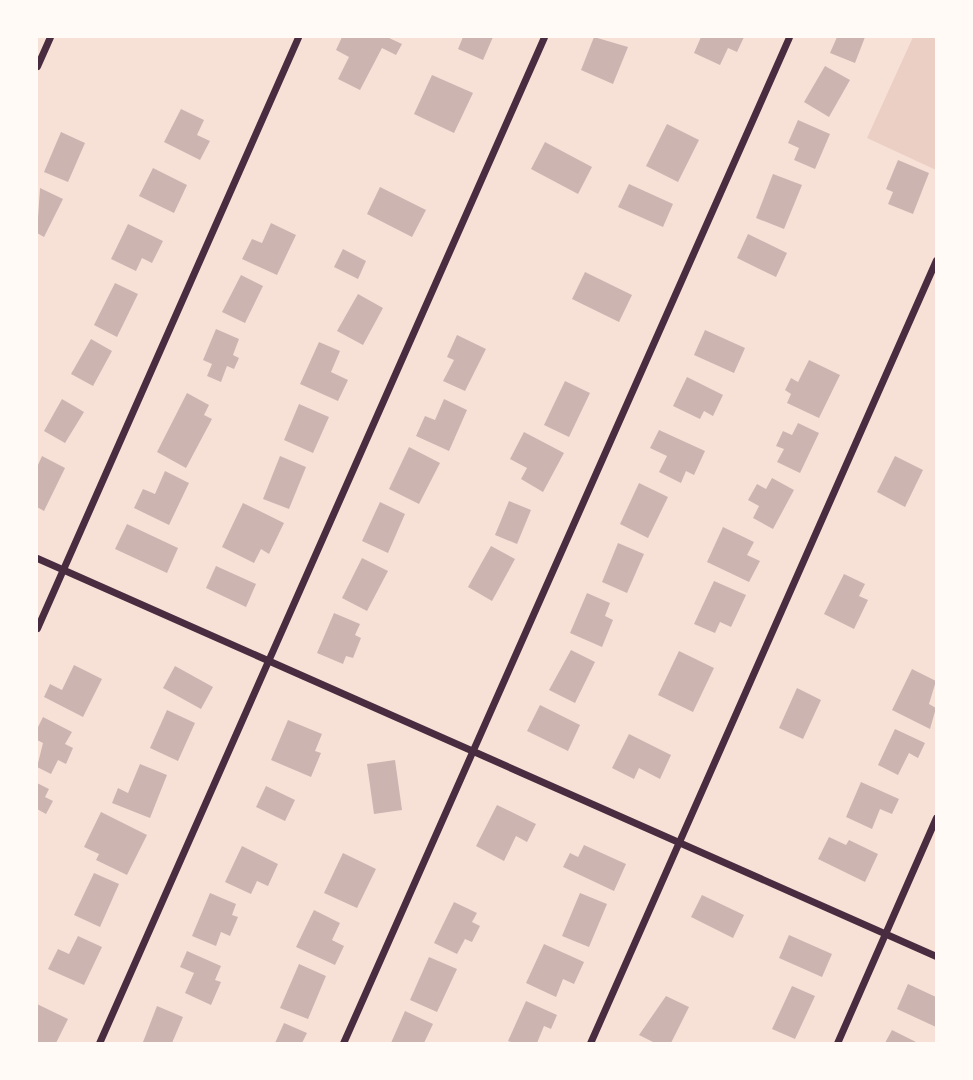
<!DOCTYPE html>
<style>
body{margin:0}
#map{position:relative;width:973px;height:1080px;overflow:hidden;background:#f7e1d7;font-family:"Exo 2",sans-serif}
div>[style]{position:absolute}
.green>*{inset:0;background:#ebcfc5}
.building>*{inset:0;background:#ccb4b1}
.minor>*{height:7px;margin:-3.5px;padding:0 3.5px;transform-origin:3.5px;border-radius:3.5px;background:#4a2c40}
span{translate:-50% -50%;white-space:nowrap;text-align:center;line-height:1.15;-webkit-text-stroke:6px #fffaf5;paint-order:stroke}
.frame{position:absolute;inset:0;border:38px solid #fffaf5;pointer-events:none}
</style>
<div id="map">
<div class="green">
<i style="clip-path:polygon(913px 37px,936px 37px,936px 170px,867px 138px)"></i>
</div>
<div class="building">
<i style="clip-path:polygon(342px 37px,387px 37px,402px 44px,396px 55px,382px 48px,360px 90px,338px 79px,349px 57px,336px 50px)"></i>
<i style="clip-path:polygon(463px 37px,493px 37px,483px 60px,458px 49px)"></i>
<i style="clip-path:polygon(594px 37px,628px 47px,613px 84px,581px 70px)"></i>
<i style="clip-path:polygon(701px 37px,744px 37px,737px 52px,728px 48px,720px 65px,694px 53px)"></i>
<i style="clip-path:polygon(837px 37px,865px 37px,855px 63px,830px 53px)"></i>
<i style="clip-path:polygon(825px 66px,850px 80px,829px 117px,804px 102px)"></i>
<i style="clip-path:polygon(432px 75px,473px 93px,454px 133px,414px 114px)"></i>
<i style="clip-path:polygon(181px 109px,204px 120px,197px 135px,210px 141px,200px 160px,164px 142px)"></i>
<i style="clip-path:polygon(798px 120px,830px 134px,815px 169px,794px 160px,799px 148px,788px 143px)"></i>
<i style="clip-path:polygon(667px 124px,699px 140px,678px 182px,646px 166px)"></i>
<i style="clip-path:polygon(61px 132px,85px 143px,68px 182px,44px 172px)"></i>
<i style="clip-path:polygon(545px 142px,592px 167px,578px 194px,531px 169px)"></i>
<i style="clip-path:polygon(898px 160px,929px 173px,913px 214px,888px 204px,893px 192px,886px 189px)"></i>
<i style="clip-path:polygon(153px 168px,187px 185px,174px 213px,139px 196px)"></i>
<i style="clip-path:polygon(773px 174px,802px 185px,784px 229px,756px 218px)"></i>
<i style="clip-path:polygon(629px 184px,673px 204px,663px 227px,618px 207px)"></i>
<i style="clip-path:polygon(380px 187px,426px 210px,412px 237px,367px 214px)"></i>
<i style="clip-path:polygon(40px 188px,63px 199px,44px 237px,37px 233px)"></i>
<i style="clip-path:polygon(271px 223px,296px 235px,277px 275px,242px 259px,252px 239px,262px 243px)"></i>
<i style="clip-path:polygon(128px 224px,163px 241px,152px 263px,142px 258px,136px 271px,111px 259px)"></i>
<i style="clip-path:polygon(748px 234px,787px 253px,776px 277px,737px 258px)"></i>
<i style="clip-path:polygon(343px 249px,366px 261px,358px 279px,334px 267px)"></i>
<i style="clip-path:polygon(585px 272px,632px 295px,619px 322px,572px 299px)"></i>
<i style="clip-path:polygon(241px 275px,263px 286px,245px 323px,222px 312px)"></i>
<i style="clip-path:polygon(115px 283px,138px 294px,117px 337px,94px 325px)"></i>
<i style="clip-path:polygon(358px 294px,383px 308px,363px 345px,337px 331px)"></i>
<i style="clip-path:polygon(216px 329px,239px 339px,233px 355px,239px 358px,234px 369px,227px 366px,221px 382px,207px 376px,212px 364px,203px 360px)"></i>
<i style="clip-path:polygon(705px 330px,745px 348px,734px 373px,694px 355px)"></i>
<i style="clip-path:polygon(457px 335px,486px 349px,465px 391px,443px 381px,454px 360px,447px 357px)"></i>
<i style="clip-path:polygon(91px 339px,112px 351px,93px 386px,71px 374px)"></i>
<i style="clip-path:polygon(319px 342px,340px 351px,331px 372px,348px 380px,338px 401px,300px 384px)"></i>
<i style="clip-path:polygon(809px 360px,840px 375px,819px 418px,787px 403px,791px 394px,785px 390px,791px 378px,798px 382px)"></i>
<i style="clip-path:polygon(687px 377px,723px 395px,713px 416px,704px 411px,700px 419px,673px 406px)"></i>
<i style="clip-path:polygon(565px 381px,590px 393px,569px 437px,544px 425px)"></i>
<i style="clip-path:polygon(187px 393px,209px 405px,204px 415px,212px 419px,186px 468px,157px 452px)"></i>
<i style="clip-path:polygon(62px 399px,84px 412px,65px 443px,44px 431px)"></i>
<i style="clip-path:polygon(444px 399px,467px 410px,449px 451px,416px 436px,425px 416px,435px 420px)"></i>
<i style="clip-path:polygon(299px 404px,329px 417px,313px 453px,284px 440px)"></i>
<i style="clip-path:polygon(798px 423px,819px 433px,800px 473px,777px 462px,784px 449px,776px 446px,783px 431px,792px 435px)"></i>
<i style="clip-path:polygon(659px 430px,705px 451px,694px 475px,686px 471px,681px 483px,659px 472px,667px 456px,650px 448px)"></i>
<i style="clip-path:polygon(524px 432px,564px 453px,543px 492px,521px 479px,527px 468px,510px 459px)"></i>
<i style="clip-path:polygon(409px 447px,440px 463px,419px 504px,389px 489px)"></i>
<i style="clip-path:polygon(42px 456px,65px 468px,44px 511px,37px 507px,37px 467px)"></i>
<i style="clip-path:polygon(280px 456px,306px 467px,289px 509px,263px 499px)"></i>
<i style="clip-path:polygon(895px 456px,923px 470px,905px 507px,877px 492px)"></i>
<i style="clip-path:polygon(165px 471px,189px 483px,169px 525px,134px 508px,143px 489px,155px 494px)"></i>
<i style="clip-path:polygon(772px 478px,794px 490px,773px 529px,753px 518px,759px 506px,748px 500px,757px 484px,766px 489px)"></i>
<i style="clip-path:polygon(639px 483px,668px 497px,648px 538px,620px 524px)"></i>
<i style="clip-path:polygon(509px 501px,531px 510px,517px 544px,495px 535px)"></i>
<i style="clip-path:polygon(380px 502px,405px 514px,388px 553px,362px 541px)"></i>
<i style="clip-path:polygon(243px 503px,284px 523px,269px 554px,261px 549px,254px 563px,222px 547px)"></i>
<i style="clip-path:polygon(127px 524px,178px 548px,167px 573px,115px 549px)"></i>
<i style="clip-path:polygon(723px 527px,754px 542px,747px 555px,760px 561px,749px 582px,707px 562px)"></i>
<i style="clip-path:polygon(618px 543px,644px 554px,627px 593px,602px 582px)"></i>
<i style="clip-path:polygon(491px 546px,515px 559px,492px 601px,468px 587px)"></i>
<i style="clip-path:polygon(362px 558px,388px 571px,367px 611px,342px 598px)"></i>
<i style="clip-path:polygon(216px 566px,256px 584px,246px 607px,206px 588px)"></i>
<i style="clip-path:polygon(844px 574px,865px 584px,859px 596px,868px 600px,854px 629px,824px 614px)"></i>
<i style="clip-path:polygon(714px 581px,746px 595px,731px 627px,720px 622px,715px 633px,694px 624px)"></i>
<i style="clip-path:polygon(587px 593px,610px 603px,605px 616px,613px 620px,602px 647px,570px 633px)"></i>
<i style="clip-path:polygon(334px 613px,360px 624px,355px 635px,361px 638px,353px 658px,346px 656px,343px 664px,317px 653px)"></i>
<i style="clip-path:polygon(571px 650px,595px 662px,575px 703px,549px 690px)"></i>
<i style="clip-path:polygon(679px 651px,714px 668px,693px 712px,658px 695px)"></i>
<i style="clip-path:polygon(74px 665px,102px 679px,83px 717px,44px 697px,50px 684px,62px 690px)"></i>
<i style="clip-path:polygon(175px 666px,213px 687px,201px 709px,163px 688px)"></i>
<i style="clip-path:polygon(912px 669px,936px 681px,929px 704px,936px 708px,930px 729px,892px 710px)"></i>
<i style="clip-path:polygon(797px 688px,821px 700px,803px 739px,779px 728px)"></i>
<i style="clip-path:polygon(540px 705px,580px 725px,568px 751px,527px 731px)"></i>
<i style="clip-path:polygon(167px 710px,195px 723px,178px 761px,150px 748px)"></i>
<i style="clip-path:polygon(43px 717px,72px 732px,65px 744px,73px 748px,66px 764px,58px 760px,51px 774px,37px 767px,43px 743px,37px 740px,37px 729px)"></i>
<i style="clip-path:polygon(288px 720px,322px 734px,315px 751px,321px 753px,311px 777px,271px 760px)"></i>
<i style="clip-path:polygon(895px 729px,925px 743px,918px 758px,909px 753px,898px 775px,878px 765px)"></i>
<i style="clip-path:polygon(629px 734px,671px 755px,660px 779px,639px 768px,634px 779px,612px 768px)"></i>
<i style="clip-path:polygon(395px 760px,402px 810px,374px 814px,367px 764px)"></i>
<i style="clip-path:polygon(140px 764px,167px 775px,150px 818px,112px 803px,118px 788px,128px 793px)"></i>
<i style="clip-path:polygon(861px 782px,899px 799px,892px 814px,880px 809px,872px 829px,846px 817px)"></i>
<i style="clip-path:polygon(37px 783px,49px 789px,45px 797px,53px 801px,46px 814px,37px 809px)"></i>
<i style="clip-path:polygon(266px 786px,295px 800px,285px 821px,256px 807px)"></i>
<i style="clip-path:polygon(497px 805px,536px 824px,527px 842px,516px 836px,504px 861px,476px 846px)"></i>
<i style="clip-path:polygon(101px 812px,147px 835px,127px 875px,96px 860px,99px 854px,84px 847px)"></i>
<i style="clip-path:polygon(829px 837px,846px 845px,849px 840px,878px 854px,865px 882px,818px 859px)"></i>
<i style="clip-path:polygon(584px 845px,626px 864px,614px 891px,563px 867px,570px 853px,578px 857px)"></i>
<i style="clip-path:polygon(242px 846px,278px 864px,268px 886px,257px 881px,251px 894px,225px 882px)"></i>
<i style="clip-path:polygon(343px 853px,376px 869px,357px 908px,324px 893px)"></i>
<i style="clip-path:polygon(94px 873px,119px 884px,100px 927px,74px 915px)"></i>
<i style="clip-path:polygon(210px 893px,236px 904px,232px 915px,238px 917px,230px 936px,221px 932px,216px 946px,192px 936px)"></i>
<i style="clip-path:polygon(580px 893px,607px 904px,589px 947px,562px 936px)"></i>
<i style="clip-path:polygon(702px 895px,744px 915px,733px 938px,691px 917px)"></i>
<i style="clip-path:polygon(454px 902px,477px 913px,472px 922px,480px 926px,472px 942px,465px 939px,457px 954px,434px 943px)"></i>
<i style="clip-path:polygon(314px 910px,340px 923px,332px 940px,344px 946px,335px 965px,296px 947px)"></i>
<i style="clip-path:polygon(789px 935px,832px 954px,822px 977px,779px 958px)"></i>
<i style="clip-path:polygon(78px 936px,102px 947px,84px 985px,48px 969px,58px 949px,69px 954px)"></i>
<i style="clip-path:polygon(544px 944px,584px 962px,574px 984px,563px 979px,556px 997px,526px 983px)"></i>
<i style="clip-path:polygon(187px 951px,221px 966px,215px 980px,221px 982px,211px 1005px,185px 993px,194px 973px,180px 967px)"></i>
<i style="clip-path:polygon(429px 957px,457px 969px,437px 1012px,410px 1000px)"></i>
<i style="clip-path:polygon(299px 964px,326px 976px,308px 1019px,280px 1008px)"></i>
<i style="clip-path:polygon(908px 984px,936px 997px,936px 1027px,897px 1009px)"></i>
<i style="clip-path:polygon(792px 986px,815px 996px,795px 1039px,772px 1029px)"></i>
<i style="clip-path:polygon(666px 996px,689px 1007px,671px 1043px,655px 1043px,639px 1035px)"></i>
<i style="clip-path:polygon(526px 1001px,557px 1015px,551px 1029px,544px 1026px,537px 1043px,514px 1043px,508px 1041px)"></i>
<i style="clip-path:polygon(37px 1004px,68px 1019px,56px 1043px,37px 1043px)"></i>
<i style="clip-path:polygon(157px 1006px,183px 1017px,172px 1043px,143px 1042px)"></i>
<i style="clip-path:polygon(405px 1011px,433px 1024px,424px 1043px,391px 1043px)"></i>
<i style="clip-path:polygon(284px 1023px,307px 1033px,302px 1043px,275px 1043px)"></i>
<i style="clip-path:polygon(892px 1030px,918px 1043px,885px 1043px)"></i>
</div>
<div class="minor">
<i style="left:37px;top:66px;width:32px;rotate:-66deg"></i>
<i style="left:37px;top:558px;width:983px;rotate:23.88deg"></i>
<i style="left:37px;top:628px;width:646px;rotate:-66.17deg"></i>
<i style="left:99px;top:1043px;width:1100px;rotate:-66.14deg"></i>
<i style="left:343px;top:1043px;width:1100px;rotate:-66.09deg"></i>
<i style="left:590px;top:1043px;width:856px;rotate:-66.16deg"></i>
<i style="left:837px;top:1043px;width:246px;rotate:-66.3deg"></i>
</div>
<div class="frame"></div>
</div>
